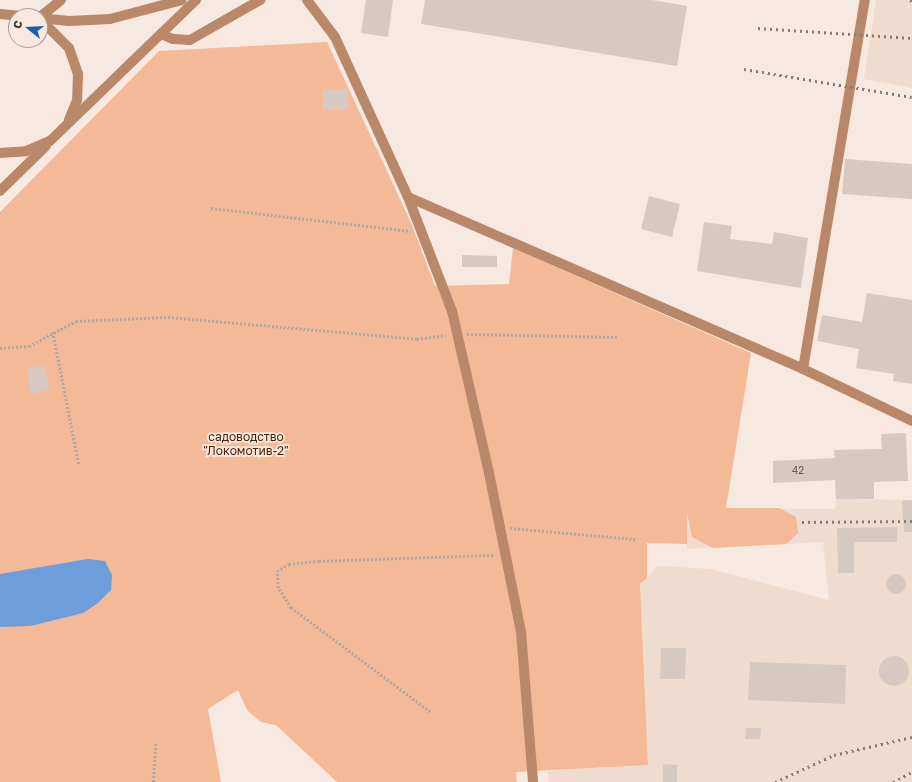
<!DOCTYPE html>
<meta charset="utf-8">
<style>
body{margin:0}
#map{position:relative;width:912px;height:782px;overflow:hidden;background:#f7e8e0;font-family:"Golos Text",sans-serif}
div>[style]{position:absolute}
.built>*{inset:0;background:#f0dbcf}
.green>*{inset:0;background:#f4b996}
.water>*{inset:0;background:#6d9ddb}
.building>*{inset:0;background:#d7c9c1}
.round{border-radius:50%}
.path>*{height:2.5px;margin-top:-1.25px;transform-origin:0;background:repeating-linear-gradient(90deg,#b3a8a2 0 2px,transparent 0 4px)}
.minor>*{height:10px;margin:-5px;padding:0 5px;transform-origin:5px;border-radius:5px;background:#b98769}
.rail>*{height:3px;margin-top:-1.5px;transform-origin:0;background:repeating-linear-gradient(90deg,#857b76 0 2px,transparent 0 6px)}
span{translate:-50% -50%;white-space:nowrap;text-align:center;line-height:1.15;-webkit-text-stroke:3.5px #f7e8e0;paint-order:stroke}
.number-label{font-size:10px;color:#625a56}
.number-label span{-webkit-text-stroke-width:0}
.park-label{font-size:12px;color:#4c1e00}
.north{position:absolute;left:8px;top:8px;width:40px;height:40px;box-sizing:border-box;background:#f7e8e0;border:1px solid #aca09a;border-radius:50%;rotate:288deg;font-size:11px;font-weight:700;line-height:16px;text-align:center;color:#3b3532}
.north::after{content:'';display:block;margin:auto;width:14px;height:18px;background:#195eae;clip-path:polygon(50% 0,100% 100%,50% 72%,0 100%)}
</style>
<div id="map">
<div class="built">
<i style="clip-path:polygon(876px 0,912px 0,912px 88px,864px 79px)"></i>
<i style="clip-path:polygon(836px 499px,912px 500px,912px 782px,549px 782px,548px 771px,648px 765px,640px 584px,658px 566px,710px 569px,829px 600px,823px 542px,687px 549px,687px 508px,835px 509px)"></i>
</div>
<div class="green">
<i style="clip-path:polygon(327px 42px,412px 225px,435px 286px,509px 284px,513px 248px,751px 353px,726px 508px,779px 508px,796px 517px,798px 533px,786px 544px,713px 548px,692px 537px,687px 512px,687px 544px,647px 543px,647px 578px,640px 584px,648px 765px,516px 772px,517px 782px,337px 782px,276px 725px,261px 722px,247px 710px,238px 690px,208px 709px,221px 782px,0 782px,0 212px,159px 51px)"></i>
</div>
<div class="water">
<i style="clip-path:polygon(88px 559px,105px 561px,112px 575px,111px 590px,98px 603px,83px 613px,51px 621px,30px 626px,0 627px,0 574px)"></i>
</div>
<div class="building">
<i style="clip-path:polygon(366px 0,393px 0,388px 37px,361px 33px)"></i>
<i style="clip-path:polygon(425px 0,652px 0,687px 6px,677px 66px,421px 24px)"></i>
<i style="clip-path:polygon(348px 89px,348px 109px,323px 110px,323px 90px)"></i>
<i style="clip-path:polygon(845px 159px,912px 164px,912px 199px,842px 194px)"></i>
<i style="clip-path:polygon(649px 196px,680px 204px,672px 237px,641px 229px)"></i>
<i style="clip-path:polygon(704px 222px,732px 226px,730px 239px,772px 244px,774px 232px,808px 238px,801px 288px,697px 271px)"></i>
<i style="clip-path:polygon(462px 255px,497px 256px,497px 267px,462px 267px)"></i>
<i style="clip-path:polygon(867px 293px,912px 300px,912px 384px,893px 381px,894px 374px,856px 368px,859px 349px,817px 341px,822px 315px,862px 322px)"></i>
<i style="clip-path:polygon(45px 365px,49px 390px,31px 394px,27px 369px)"></i>
<i style="clip-path:polygon(906px 433px,908px 481px,874px 482px,874px 499px,836px 499px,835px 480px,773px 483px,773px 461px,835px 458px,834px 450px,882px 449px,881px 434px)"></i>
<i style="clip-path:polygon(912px 500px,912px 532px,904px 532px,902px 501px)"></i>
<i style="clip-path:polygon(897px 527px,897px 542px,854px 542px,854px 573px,838px 573px,837px 528px)"></i>
<i class="round" style="left:886px;top:574px;width:20px;height:20px"></i>
<i style="clip-path:polygon(661px 648px,686px 648px,685px 679px,660px 679px)"></i>
<i class="round" style="left:879px;top:656px;width:30px;height:30px"></i>
<i style="clip-path:polygon(750px 662px,846px 665px,845px 704px,748px 700px)"></i>
<i style="clip-path:polygon(746px 728px,761px 728px,760px 739px,745px 739px)"></i>
<i style="clip-path:polygon(663px 764px,677px 765px,677px 782px,663px 782px)"></i>
</div>
<div class="path">
<i style="left:211px;top:208px;width:201px;rotate:6.6deg"></i>
<i style="left:53px;top:332px;width:135px;rotate:78.9deg"></i>
<i style="left:467px;top:334px;width:150px;rotate:1.1deg"></i>
<i style="left:0;top:348px;width:29px;rotate:-4deg"></i>
<i style="left:29px;top:346px;width:53px;rotate:-28deg"></i>
<i style="left:76px;top:321px;width:92px;rotate:-2.5deg"></i>
<i style="left:168px;top:317px;width:250px;rotate:5deg"></i>
<i style="left:417px;top:339px;width:29px;rotate:-8deg"></i>
<i style="left:510px;top:528px;width:126px;rotate:5deg"></i>
<i style="left:430px;top:712px;width:174px;rotate:-143.2deg"></i>
<i style="left:291px;top:608px;width:24px;rotate:-123deg"></i>
<i style="left:278px;top:588px;width:17px;rotate:-93deg"></i>
<i style="left:277px;top:571px;width:14px;rotate:-30deg"></i>
<i style="left:289px;top:564px;width:30px;rotate:-6deg"></i>
<i style="left:319px;top:561px;width:176px;rotate:-2deg"></i>
<i style="left:153px;top:782px;width:39px;rotate:-86deg"></i>
</div>
<div class="minor">
<i style="left:307px;top:0;width:46px;rotate:52.9deg"></i>
<i style="left:335px;top:37px;width:176px;rotate:65.5deg"></i>
<i style="left:408px;top:197px;width:122px;rotate:68.9deg"></i>
<i style="left:452px;top:311px;width:166px;rotate:77.1deg"></i>
<i style="left:489px;top:473px;width:162px;rotate:78.6deg"></i>
<i style="left:521px;top:632px;width:150px;rotate:85.4deg"></i>
<i style="left:0;top:14px;width:22px;rotate:5deg"></i>
<i style="left:40px;top:17px;width:27px;rotate:-39deg"></i>
<i style="left:40px;top:18px;width:29px;rotate:6deg"></i>
<i style="left:69px;top:21px;width:41px;rotate:-2.8deg"></i>
<i style="left:110px;top:19px;width:74px;rotate:-14.8deg"></i>
<i style="left:40px;top:19px;width:41px;rotate:45deg"></i>
<i style="left:69px;top:48px;width:28px;rotate:71deg"></i>
<i style="left:78px;top:74px;width:26px;rotate:92deg"></i>
<i style="left:77px;top:100px;width:22px;rotate:112deg"></i>
<i style="left:161px;top:34px;width:13px;rotate:23deg"></i>
<i style="left:173px;top:39px;width:17px;rotate:3deg"></i>
<i style="left:190px;top:40px;width:81px;rotate:-29.7deg"></i>
<i style="left:0;top:153px;width:26px;rotate:-4deg"></i>
<i style="left:26px;top:151px;width:26px;rotate:-23deg"></i>
<i style="left:50px;top:141px;width:203px;rotate:-44deg"></i>
<i style="left:0;top:191px;width:64px;rotate:-44.4deg"></i>
<i style="left:408px;top:197px;width:431px;rotate:23.5deg"></i>
<i style="left:803px;top:369px;width:121px;rotate:25.5deg"></i>
<i style="left:803px;top:369px;width:374px;rotate:-80.5deg"></i>
</div>
<div class="rail">
<i style="left:910px;top:0;width:2px;rotate:27deg"></i>
<i style="left:758px;top:28px;width:154px;rotate:3.7deg"></i>
<i style="left:744px;top:69px;width:170px;rotate:9.5deg"></i>
<i style="left:802px;top:522px;width:110px;rotate:-0.5deg"></i>
<i style="left:775px;top:782px;width:65px;rotate:-24.6deg"></i>
<i style="left:834px;top:755px;width:80px;rotate:-13deg"></i>
<i style="left:893px;top:782px;width:21px;rotate:-28deg"></i>
</div>
<div class="number-label">
<span style="left:798px;top:471px">42</span>
</div>
<div class="park-label">
<span style="left:246px;top:444px">садоводство<br>"Локомотив-2"</span>
</div>
<div class="north">С</div>
</div>
